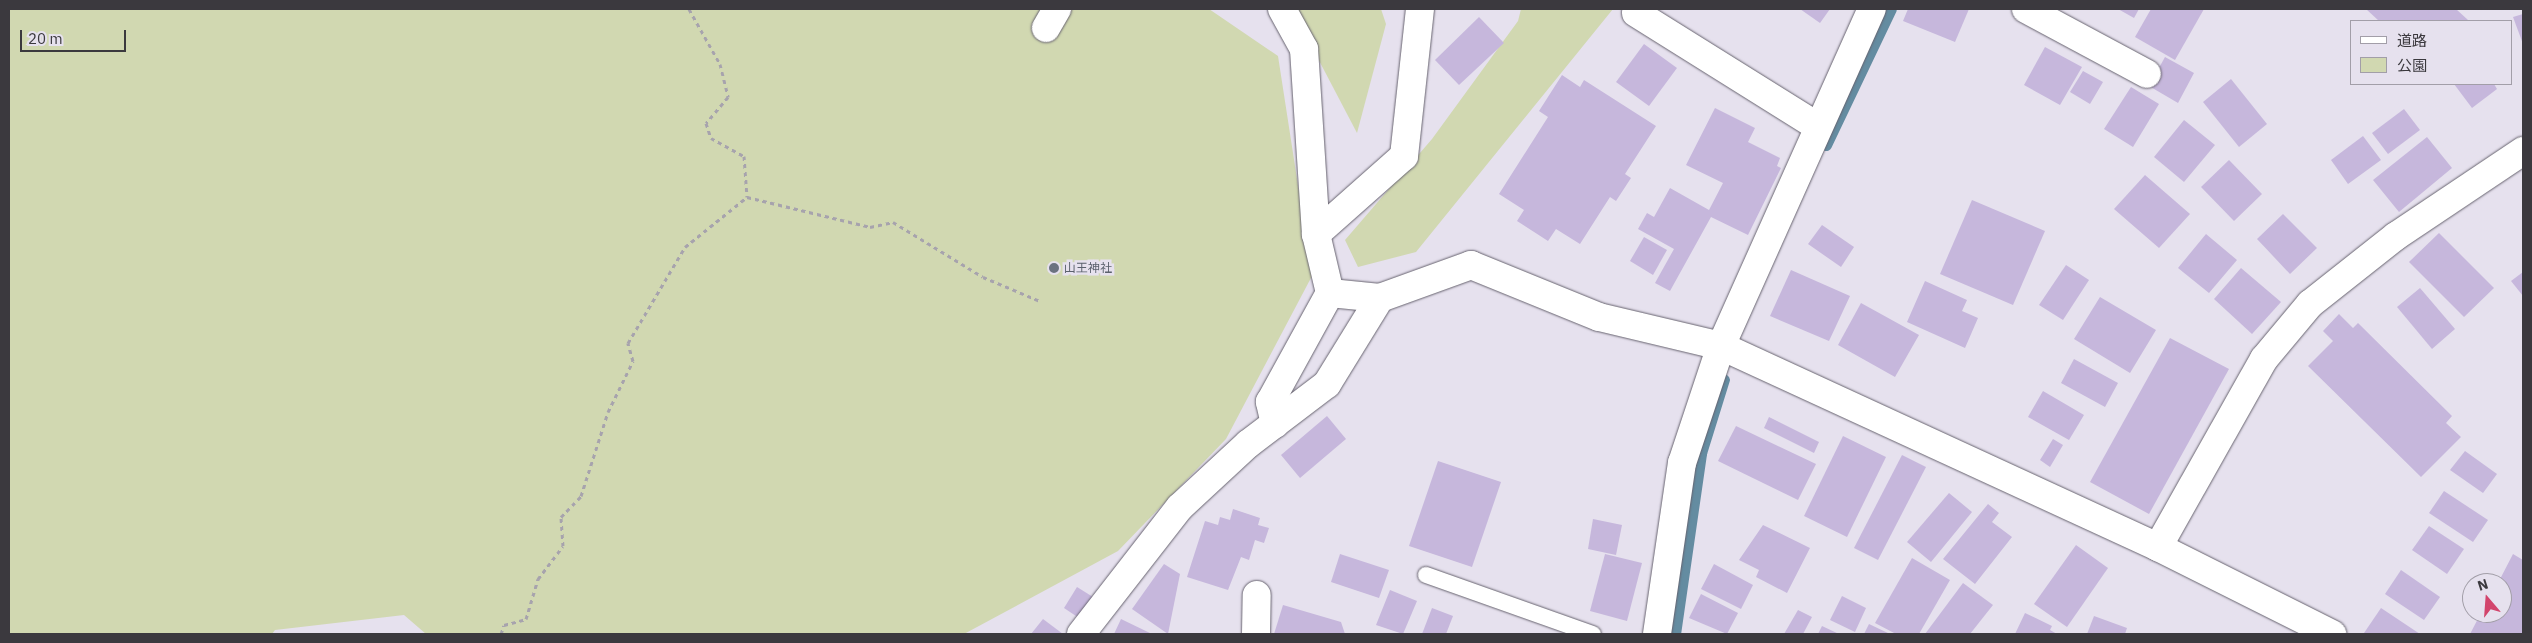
<!DOCTYPE html>
<meta charset="utf-8">
<style>
body{margin:0}
#map{position:relative;width:2532px;height:643px;overflow:hidden;background:#e6e1ee;font-family:"IBM Plex Sans","Noto Sans JP",sans-serif}
div>[style]{position:absolute}
.green>*{inset:0;background:#d1d8b1}
.stream>*{height:11px;margin:-5.5px;padding:0 5.5px;transform-origin:5.5px;border-radius:5.5px;background:#648ca1}
.building>*{inset:0;background:#c6b7dc}
.path>*{height:3px;margin-top:-1.5px;transform-origin:0;background:repeating-linear-gradient(90deg,#a7a3ad 0 4px,transparent 0 8px)}
.roads{filter:drop-shadow(0 0 1px #67636f) drop-shadow(0 0 1px #67636f)}
.service>*{height:16px;margin:-8px;padding:0 8px;transform-origin:8px;border-radius:8px;background:#fff}
.minor>*{height:28px;margin:-14px;padding:0 14px;transform-origin:14px;border-radius:14px;background:#fff}
.dots>*{width:14px;height:14px;translate:-50% -50%;box-sizing:border-box;border:2px solid #e6e1ee;border-radius:50%}
span{translate:-50% -50%;white-space:nowrap;text-align:center;line-height:1.15;-webkit-text-stroke:5px #e6e1ee;paint-order:stroke}
.worship-label{font-size:12px;color:#5b616d}
.left{translate:0 -50%;text-align:left}
.frame{position:absolute;inset:0;border:10px solid #3b393e;pointer-events:none}
.legend{position:absolute;left:2350px;top:20px;width:162px;height:65px;box-sizing:border-box;background:#e6e1ee;border:1px solid #a29ea8;margin:0;padding:6px 9px;list-style:none;font-size:15px;color:#3b393e}
.legend li{display:flex;align-items:center;gap:10px;height:25px}
.legend b{width:25px;border:1px solid #a29ea8}
.north{position:absolute;left:2462px;top:573px;width:50px;height:50px;box-sizing:border-box;background:#e6e1ee;border:1px solid #a29ea8;border-radius:50%;rotate:342deg;font-size:14px;font-weight:700;line-height:20px;text-align:center;color:#3b393e}
.north::after{content:'';display:block;margin:auto;width:18px;height:22px;background:#d2446c;clip-path:polygon(50% 0,100% 100%,50% 72%,0 100%)}
.scale{position:absolute;left:20px;top:30px;width:106px;height:22px;box-sizing:border-box;border:2px solid #3b393e;border-top:0;padding-left:6px;font-size:15px;line-height:18px;white-space:nowrap;color:#3b393e;-webkit-text-stroke:4px #e6e1ee;paint-order:stroke}
</style>
<div id="map">
<div class="green">
<i style="clip-path:polygon(9px 9px,1209px 9px,1278px 56px,1312px 276px,1226px 439px,1118px 551px,964px 634px,426px 634px,404px 615px,275px 630px,272px 634px,9px 634px)"></i>
<i style="clip-path:polygon(1292px 9px,1381px 9px,1386px 24px,1357px 133px)"></i>
<i style="clip-path:polygon(1521px 9px,1613px 9px,1416px 252px,1358px 267px,1345px 240px,1432px 139px,1518px 21px)"></i>
</div>
<div class="stream">
<i style="left:1826px;top:145px;width:151px;rotate:-64.5deg"></i>
<i style="left:1675px;top:634px;width:183px;rotate:-81.8deg"></i>
<i style="left:1701px;top:453px;width:77px;rotate:-72.7deg"></i>
</div>
<div class="building">
<i style="clip-path:polygon(1800px 9px,1830px 9px,1820px 23px)"></i>
<i style="clip-path:polygon(1908px 9px,1969px 9px,1955px 42px,1903px 21px)"></i>
<i style="clip-path:polygon(2118px 9px,2139px 9px,2134px 18px)"></i>
<i style="clip-path:polygon(2151px 9px,2204px 9px,2175px 60px,2135px 37px)"></i>
<i style="clip-path:polygon(2366px 9px,2456px 9px,2468px 20px,2379px 21px)"></i>
<i style="clip-path:polygon(2523px 14px,2523px 44px,2513px 17px)"></i>
<i style="clip-path:polygon(1479px 17px,1504px 43px,1459px 85px,1435px 60px)"></i>
<i style="clip-path:polygon(1644px 44px,1677px 68px,1649px 106px,1616px 82px)"></i>
<i style="clip-path:polygon(2045px 47px,2082px 67px,2060px 105px,2024px 85px)"></i>
<i style="clip-path:polygon(2165px 57px,2194px 73px,2178px 103px,2149px 86px)"></i>
<i style="clip-path:polygon(2083px 71px,2103px 82px,2090px 104px,2070px 92px)"></i>
<i style="clip-path:polygon(1562px 75px,1580px 87px,1584px 80px,1656px 126px,1625px 174px,1631px 178px,1616px 201px,1610px 197px,1580px 244px,1556px 229px,1548px 241px,1517px 221px,1524px 210px,1499px 194px,1548px 117px,1539px 111px)"></i>
<i style="clip-path:polygon(2231px 79px,2267px 124px,2239px 147px,2203px 102px)"></i>
<i style="clip-path:polygon(2454px 84px,2494px 84px,2497px 89px,2472px 108px)"></i>
<i style="clip-path:polygon(2131px 87px,2159px 104px,2133px 147px,2104px 129px)"></i>
<i style="clip-path:polygon(1715px 108px,1755px 128px,1748px 142px,1780px 158px,1777px 166px,1781px 168px,1748px 235px,1711px 217px,1670px 291px,1655px 283px,1674px 249px,1638px 229px,1647px 213px,1654px 217px,1670px 188px,1709px 210px,1723px 183px,1686px 165px)"></i>
<i style="clip-path:polygon(2404px 109px,2420px 130px,2388px 154px,2372px 133px)"></i>
<i style="clip-path:polygon(2184px 120px,2215px 145px,2184px 182px,2154px 157px)"></i>
<i style="clip-path:polygon(2363px 136px,2381px 160px,2348px 184px,2331px 160px)"></i>
<i style="clip-path:polygon(2427px 137px,2452px 168px,2399px 212px,2373px 180px)"></i>
<i style="clip-path:polygon(2229px 160px,2262px 194px,2234px 221px,2201px 187px)"></i>
<i style="clip-path:polygon(2145px 175px,2190px 214px,2159px 248px,2114px 209px)"></i>
<i style="clip-path:polygon(1972px 200px,2045px 231px,2013px 305px,1940px 274px)"></i>
<i style="clip-path:polygon(2283px 214px,2317px 248px,2290px 274px,2257px 239px)"></i>
<i style="clip-path:polygon(1822px 225px,1854px 247px,1841px 267px,1808px 244px)"></i>
<i style="clip-path:polygon(2439px 233px,2494px 288px,2464px 317px,2409px 262px)"></i>
<i style="clip-path:polygon(2206px 234px,2237px 260px,2209px 293px,2178px 268px)"></i>
<i style="clip-path:polygon(1644px 237px,1667px 250px,1653px 275px,1630px 261px)"></i>
<i style="clip-path:polygon(2066px 265px,2089px 280px,2063px 320px,2039px 305px)"></i>
<i style="clip-path:polygon(2241px 268px,2281px 302px,2252px 334px,2214px 299px)"></i>
<i style="clip-path:polygon(1791px 270px,1850px 296px,1829px 341px,1770px 316px)"></i>
<i style="clip-path:polygon(2523px 272px,2523px 296px,2511px 281px)"></i>
<i style="clip-path:polygon(1925px 281px,1967px 300px,1962px 311px,1978px 318px,1965px 348px,1907px 322px)"></i>
<i style="clip-path:polygon(2420px 288px,2455px 329px,2432px 349px,2397px 307px)"></i>
<i style="clip-path:polygon(2100px 297px,2156px 330px,2130px 373px,2074px 339px)"></i>
<i style="clip-path:polygon(1861px 303px,1919px 335px,1895px 377px,1838px 345px)"></i>
<i style="clip-path:polygon(2339px 314px,2353px 328px,2358px 323px,2452px 416px,2446px 423px,2461px 437px,2421px 477px,2308px 366px,2333px 341px,2323px 331px)"></i>
<i style="clip-path:polygon(2170px 338px,2229px 369px,2149px 514px,2090px 482px)"></i>
<i style="clip-path:polygon(2074px 359px,2118px 383px,2105px 407px,2061px 383px)"></i>
<i style="clip-path:polygon(2043px 391px,2084px 415px,2069px 440px,2028px 417px)"></i>
<i style="clip-path:polygon(1327px 416px,1346px 439px,1300px 478px,1281px 455px)"></i>
<i style="clip-path:polygon(1769px 417px,1819px 442px,1814px 453px,1764px 428px)"></i>
<i style="clip-path:polygon(1736px 426px,1816px 464px,1798px 500px,1718px 461px)"></i>
<i style="clip-path:polygon(1843px 436px,1886px 457px,1847px 537px,1804px 516px)"></i>
<i style="clip-path:polygon(2053px 439px,2063px 445px,2050px 467px,2040px 460px)"></i>
<i style="clip-path:polygon(2465px 451px,2497px 474px,2483px 493px,2450px 470px)"></i>
<i style="clip-path:polygon(1902px 455px,1926px 467px,1878px 560px,1854px 548px)"></i>
<i style="clip-path:polygon(1438px 461px,1501px 482px,1472px 567px,1409px 546px)"></i>
<i style="clip-path:polygon(2444px 491px,2488px 520px,2473px 542px,2429px 513px)"></i>
<i style="clip-path:polygon(1949px 493px,1972px 512px,1931px 562px,1907px 542px)"></i>
<i style="clip-path:polygon(1988px 504px,1999px 513px,1992px 522px,2012px 537px,1975px 584px,1943px 559px)"></i>
<i style="clip-path:polygon(1233px 509px,1260px 518px,1258px 525px,1269px 528px,1264px 543px,1255px 540px,1249px 560px,1241px 557px,1228px 590px,1187px 577px,1205px 521px,1218px 525px,1220px 517px,1230px 520px)"></i>
<i style="clip-path:polygon(1593px 519px,1622px 525px,1616px 555px,1588px 549px)"></i>
<i style="clip-path:polygon(1763px 525px,1810px 548px,1787px 593px,1756px 577px,1759px 570px,1739px 560px)"></i>
<i style="clip-path:polygon(2429px 526px,2464px 549px,2447px 574px,2412px 550px)"></i>
<i style="clip-path:polygon(2076px 545px,2108px 568px,2067px 627px,2034px 604px)"></i>
<i style="clip-path:polygon(1340px 554px,1389px 570px,1379px 598px,1331px 582px)"></i>
<i style="clip-path:polygon(1605px 554px,1642px 563px,1627px 621px,1590px 611px)"></i>
<i style="clip-path:polygon(2513px 554px,2523px 560px,2523px 634px,2470px 634px,2481px 613px,2502px 613px,2502px 583px,2498px 583px)"></i>
<i style="clip-path:polygon(1912px 558px,1950px 580px,1919px 634px,1896px 634px,1875px 623px)"></i>
<i style="clip-path:polygon(1164px 564px,1180px 574px,1168px 634px,1132px 609px)"></i>
<i style="clip-path:polygon(1714px 564px,1753px 585px,1741px 609px,1701px 589px)"></i>
<i style="clip-path:polygon(2401px 570px,2440px 597px,2424px 620px,2385px 594px)"></i>
<i style="clip-path:polygon(1963px 583px,1993px 605px,1970px 634px,1925px 634px)"></i>
<i style="clip-path:polygon(1077px 587px,1093px 597px,1079px 618px,1064px 608px)"></i>
<i style="clip-path:polygon(1390px 590px,1417px 601px,1403px 634px,1376px 625px)"></i>
<i style="clip-path:polygon(1701px 594px,1738px 613px,1727px 634px,1689px 618px)"></i>
<i style="clip-path:polygon(1842px 596px,1866px 608px,1855px 632px,1830px 620px)"></i>
<i style="clip-path:polygon(1283px 605px,1341px 622px,1345px 634px,1274px 634px)"></i>
<i style="clip-path:polygon(1432px 608px,1453px 616px,1446px 634px,1422px 634px)"></i>
<i style="clip-path:polygon(2381px 608px,2420px 634px,2364px 633px)"></i>
<i style="clip-path:polygon(1798px 610px,1812px 617px,1803px 634px,1784px 634px)"></i>
<i style="clip-path:polygon(2025px 613px,2052px 626px,2050px 630px,2057px 634px,2015px 634px)"></i>
<i style="clip-path:polygon(2094px 616px,2127px 628px,2125px 634px,2087px 634px)"></i>
<i style="clip-path:polygon(1043px 619px,1063px 634px,1031px 634px)"></i>
<i style="clip-path:polygon(1121px 619px,1152px 634px,1114px 634px)"></i>
<i style="clip-path:polygon(1869px 624px,1890px 634px,1864px 634px)"></i>
<i style="clip-path:polygon(1822px 626px,1839px 634px,1818px 634px)"></i>
</div>
<div class="path">
<i style="left:689px;top:9px;width:63px;rotate:60.6deg"></i>
<i style="left:720px;top:64px;width:34px;rotate:76deg"></i>
<i style="left:728px;top:97px;width:34px;rotate:130deg"></i>
<i style="left:706px;top:123px;width:16px;rotate:72deg"></i>
<i style="left:711px;top:138px;width:38px;rotate:29deg"></i>
<i style="left:744px;top:156px;width:41px;rotate:85.8deg"></i>
<i style="left:501px;top:634px;width:9px;rotate:-72deg"></i>
<i style="left:504px;top:625px;width:23px;rotate:-15deg"></i>
<i style="left:526px;top:619px;width:42px;rotate:-73.3deg"></i>
<i style="left:538px;top:579px;width:41px;rotate:-52.9deg"></i>
<i style="left:563px;top:546px;width:29px;rotate:-94deg"></i>
<i style="left:561px;top:517px;width:29px;rotate:-46deg"></i>
<i style="left:581px;top:496px;width:88px;rotate:-72.2deg"></i>
<i style="left:608px;top:412px;width:57px;rotate:-63.9deg"></i>
<i style="left:633px;top:361px;width:19px;rotate:-106deg"></i>
<i style="left:628px;top:343px;width:112px;rotate:-59.3deg"></i>
<i style="left:685px;top:247px;width:80px;rotate:-38.9deg"></i>
<i style="left:747px;top:197px;width:127px;rotate:13.7deg"></i>
<i style="left:870px;top:227px;width:24px;rotate:-12deg"></i>
<i style="left:893px;top:222px;width:105px;rotate:31.4deg"></i>
<i style="left:983px;top:277px;width:62px;rotate:22.8deg"></i>
</div>
<div class="roads">
<div class="service">
<i style="left:1426px;top:575px;width:177px;rotate:19.5deg"></i>
</div>
<div class="minor">
<i style="left:1282px;top:9px;width:46px;rotate:61.2deg"></i>
<i style="left:1304px;top:49px;width:185px;rotate:86.3deg"></i>
<i style="left:1420px;top:9px;width:148px;rotate:96.2deg"></i>
<i style="left:1404px;top:156px;width:118px;rotate:138.4deg"></i>
<i style="left:1316px;top:234px;width:61px;rotate:76.7deg"></i>
<i style="left:1330px;top:293px;width:50px;rotate:5.7deg"></i>
<i style="left:1380px;top:298px;width:97px;rotate:-19.9deg"></i>
<i style="left:1471px;top:265px;width:138px;rotate:22.1deg"></i>
<i style="left:1599px;top:317px;width:125px;rotate:13.4deg"></i>
<i style="left:1721px;top:346px;width:369px;rotate:-65.9deg"></i>
<i style="left:2026px;top:9px;width:137px;rotate:28.2deg"></i>
<i style="left:1636px;top:13px;width:213px;rotate:32deg"></i>
<i style="left:1046px;top:28px;width:22px;rotate:-60deg"></i>
<i style="left:1275px;top:424px;width:23px;rotate:-103deg"></i>
<i style="left:1270px;top:402px;width:124px;rotate:-61.2deg"></i>
<i style="left:2158px;top:547px;width:216px;rotate:-60.6deg"></i>
<i style="left:2264px;top:359px;width:72px;rotate:-50.1deg"></i>
<i style="left:2310px;top:304px;width:110px;rotate:-38.3deg"></i>
<i style="left:2396px;top:236px;width:153px;rotate:-33.8deg"></i>
<i style="left:1081px;top:634px;width:161px;rotate:-52.1deg"></i>
<i style="left:1180px;top:507px;width:93px;rotate:-42.8deg"></i>
<i style="left:1248px;top:444px;width:99px;rotate:-37.2deg"></i>
<i style="left:1327px;top:384px;width:101px;rotate:-58.4deg"></i>
<i style="left:1256px;top:634px;width:39px;rotate:-89deg"></i>
<i style="left:1657px;top:634px;width:173px;rotate:-81.7deg"></i>
<i style="left:1682px;top:463px;width:123px;rotate:-71.6deg"></i>
<i style="left:1721px;top:346px;width:481px;rotate:24.7deg"></i>
<i style="left:2158px;top:547px;width:195px;rotate:26.6deg"></i>
</div>
</div>
<div class="dots">
<i style="left:1054px;top:268px;background:#6b7280"></i>
</div>
<div class="worship-label">
<span class="left" style="left:1064px;top:268px">山王神社</span>
</div>
<div class="frame"></div>
<ul class="legend">
<li><b style="height:6px;background:#fff"></b>道路</li>
<li><b style="height:14px;background:#d1d8b1"></b>公園</li>
</ul>
<div class="north">N</div>
<div class="scale">20 m</div>
</div>
